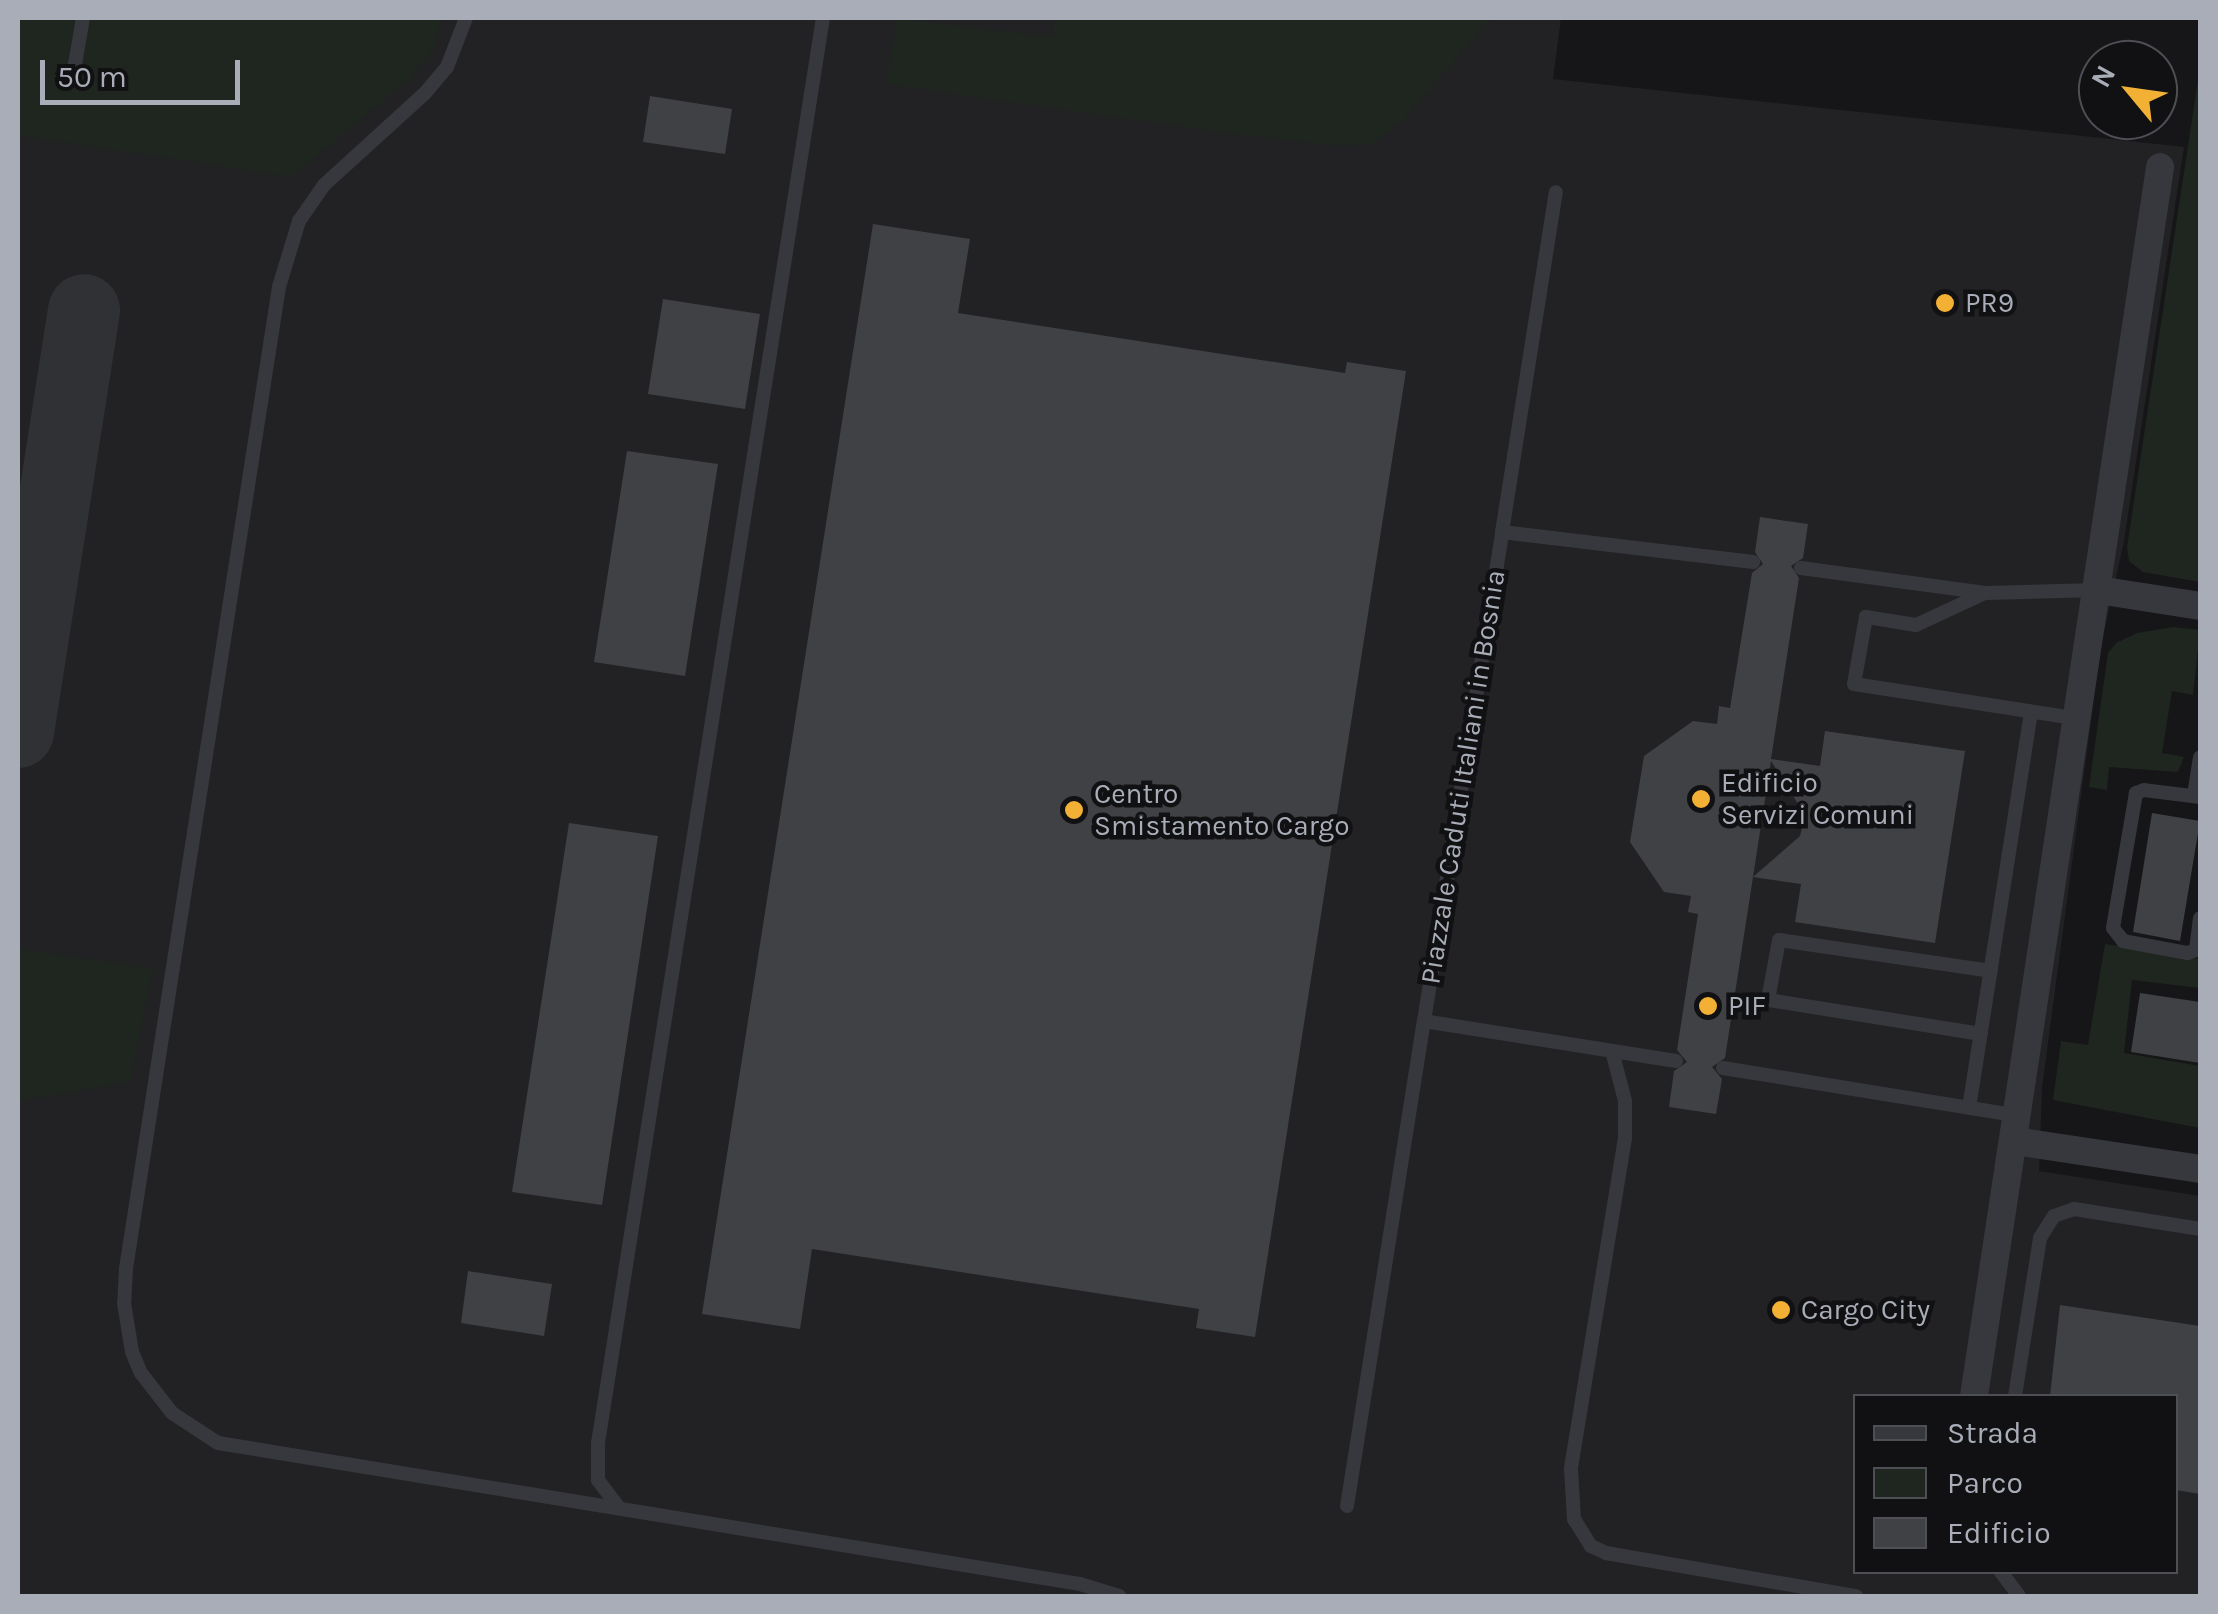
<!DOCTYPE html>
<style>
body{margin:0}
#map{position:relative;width:2218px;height:1614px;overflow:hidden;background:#161618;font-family:Karla,sans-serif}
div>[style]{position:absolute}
.built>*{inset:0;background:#222225}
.green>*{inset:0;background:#1e261f}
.taxiway>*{height:72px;margin:-36px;padding:0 36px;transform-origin:36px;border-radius:36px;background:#303135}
.building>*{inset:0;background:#404145}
.service>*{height:14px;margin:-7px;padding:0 7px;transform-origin:7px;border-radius:7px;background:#37383d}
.minor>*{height:28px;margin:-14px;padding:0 14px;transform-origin:14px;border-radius:14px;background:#37383d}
.dots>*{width:28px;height:28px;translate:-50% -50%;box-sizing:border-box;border:5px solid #111113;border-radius:50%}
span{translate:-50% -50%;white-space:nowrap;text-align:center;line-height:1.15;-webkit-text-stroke:9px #111113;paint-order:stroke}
.poi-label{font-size:28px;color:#a8adb8}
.left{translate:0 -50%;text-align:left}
.street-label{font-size:28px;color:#a8adb8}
.frame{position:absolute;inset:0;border:20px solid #a8adb8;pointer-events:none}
.legend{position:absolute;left:1853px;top:1394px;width:325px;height:180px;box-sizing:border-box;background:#111113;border:2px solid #4d4f55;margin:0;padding:12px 18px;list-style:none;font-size:30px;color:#a8adb8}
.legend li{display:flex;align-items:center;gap:20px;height:50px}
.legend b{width:50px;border:2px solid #4d4f55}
.north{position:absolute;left:2078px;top:40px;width:100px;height:100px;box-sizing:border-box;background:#111113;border:2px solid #4d4f55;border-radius:50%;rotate:299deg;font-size:28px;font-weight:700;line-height:40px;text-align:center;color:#a8adb8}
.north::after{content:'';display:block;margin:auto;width:35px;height:45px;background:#f2b134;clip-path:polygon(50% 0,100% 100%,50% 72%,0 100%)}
.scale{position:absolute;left:40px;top:60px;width:200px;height:45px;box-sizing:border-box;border:5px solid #a8adb8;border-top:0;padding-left:12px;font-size:30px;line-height:35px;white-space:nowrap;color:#a8adb8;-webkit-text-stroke:8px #111113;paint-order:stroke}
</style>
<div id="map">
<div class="built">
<i style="clip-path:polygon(evenodd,18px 18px,1561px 18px,1553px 79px,2184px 147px,2124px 541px,2101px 646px,2042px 1088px,2039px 1171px,2200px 1196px,2200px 1596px,18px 1596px,18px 18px,1856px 1396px,2176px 1396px,2176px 1572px,1856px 1572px,1856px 1396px)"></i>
</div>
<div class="green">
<i style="clip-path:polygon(18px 18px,442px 18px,434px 47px,412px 77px,292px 177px,18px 135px)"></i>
<i style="clip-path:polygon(1055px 18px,1491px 18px,1404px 119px,1373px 144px,1340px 146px,1228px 133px,886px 84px,897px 19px,1052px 37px)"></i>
<i style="clip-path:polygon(2200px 67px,2200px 582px,2143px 572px,2129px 561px,2127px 547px)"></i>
<i style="clip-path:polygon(2173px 627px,2200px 630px,2193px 695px,2172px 691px,2162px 753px,2184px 757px,2178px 772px,2109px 767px,2107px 790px,2089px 787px,2108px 653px,2116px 643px,2137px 633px)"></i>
<i style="clip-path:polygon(2105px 944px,2200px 959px,2200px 988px,2132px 980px,2124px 1053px,2200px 1066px,2200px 1128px,2053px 1100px,2061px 1041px,2088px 1045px)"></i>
<i style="clip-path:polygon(18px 948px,153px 969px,130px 1082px,18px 1101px)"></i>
</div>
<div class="taxiway">
<i style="left:18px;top:732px;width:427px;rotate:-81.1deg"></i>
</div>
<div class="building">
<i style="clip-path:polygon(650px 96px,732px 109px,725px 154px,643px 142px)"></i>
<i style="clip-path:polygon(873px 224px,970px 239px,958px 313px,1345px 373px,1347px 362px,1406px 371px,1255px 1337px,1196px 1328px,1199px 1309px,812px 1249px,800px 1329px,702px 1314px)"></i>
<i style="clip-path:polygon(663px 299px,760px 314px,745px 409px,648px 394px)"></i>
<i style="clip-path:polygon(627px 451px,718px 464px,685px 676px,594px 662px)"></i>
<i style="clip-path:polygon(evenodd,1760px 517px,1808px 524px,1803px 558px,1791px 566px,1799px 578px,1771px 759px,1820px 766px,1825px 731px,1965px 751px,1935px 943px,1795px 922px,1801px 884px,1753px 877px,1725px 1058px,1712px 1067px,1722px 1079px,1716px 1114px,1669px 1107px,1674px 1071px,1687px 1062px,1677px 1050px,1698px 914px,1688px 912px,1691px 896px,1664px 892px,1630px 842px,1644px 756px,1693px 721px,1717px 724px,1719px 706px,1730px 708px,1752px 573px,1763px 564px,1755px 552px,1760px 517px,1771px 761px,1805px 815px,1800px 836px,1753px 877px,1771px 761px)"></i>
<i style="clip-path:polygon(2152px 813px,2200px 821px,2180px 941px,2133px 932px)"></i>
<i style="clip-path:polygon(569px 823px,658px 836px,602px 1205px,512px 1192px)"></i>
<i style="clip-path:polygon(2140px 993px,2200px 1002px,2200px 1063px,2131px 1052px)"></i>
<i style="clip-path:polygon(468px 1271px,552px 1284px,544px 1336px,461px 1323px)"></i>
<i style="clip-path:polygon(2060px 1305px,2200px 1326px,2200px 1494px,2176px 1490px,2176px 1396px,2050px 1396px)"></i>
</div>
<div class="service">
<i style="left:466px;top:18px;width:53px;rotate:111.2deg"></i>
<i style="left:447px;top:67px;width:35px;rotate:130deg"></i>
<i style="left:424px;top:94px;width:135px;rotate:137.7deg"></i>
<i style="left:324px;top:185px;width:44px;rotate:124.8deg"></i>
<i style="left:299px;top:221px;width:69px;rotate:106.9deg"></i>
<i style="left:279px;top:287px;width:994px;rotate:98.86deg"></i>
<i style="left:126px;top:1269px;width:34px;rotate:93deg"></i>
<i style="left:124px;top:1303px;width:50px;rotate:80.7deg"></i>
<i style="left:132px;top:1352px;width:23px;rotate:67deg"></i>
<i style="left:141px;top:1373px;width:51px;rotate:52.2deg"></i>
<i style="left:172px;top:1413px;width:55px;rotate:33.1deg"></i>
<i style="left:218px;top:1443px;width:873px;rotate:9.29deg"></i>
<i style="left:1080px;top:1584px;width:41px;rotate:17.1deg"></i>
<i style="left:73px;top:76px;width:59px;rotate:-80.2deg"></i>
<i style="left:1502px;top:532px;width:344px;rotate:-81deg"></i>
<i style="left:1801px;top:568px;width:186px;rotate:7.7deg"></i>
<i style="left:1985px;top:593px;width:113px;rotate:-1.5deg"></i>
<i style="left:1985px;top:593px;width:76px;rotate:155.1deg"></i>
<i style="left:1916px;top:625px;width:51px;rotate:-170.9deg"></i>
<i style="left:1866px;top:617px;width:68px;rotate:100.2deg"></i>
<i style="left:1854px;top:684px;width:228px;rotate:8.8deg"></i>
<i style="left:2194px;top:795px;width:38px;rotate:-81deg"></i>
<i style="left:2200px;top:797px;width:56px;rotate:-172.9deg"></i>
<i style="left:2144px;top:790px;width:9px;rotate:159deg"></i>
<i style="left:2136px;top:793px;width:137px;rotate:99.7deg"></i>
<i style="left:2113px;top:928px;width:16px;rotate:52deg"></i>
<i style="left:2123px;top:941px;width:66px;rotate:10.5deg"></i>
<i style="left:2188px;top:953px;width:9px;rotate:-21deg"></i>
<i style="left:2196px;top:950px;width:32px;rotate:-83deg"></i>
<i style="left:1981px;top:1034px;width:216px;rotate:-170.9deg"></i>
<i style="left:1768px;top:1000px;width:61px;rotate:-79.6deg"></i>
<i style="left:1779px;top:940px;width:214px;rotate:8.3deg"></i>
<i style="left:1612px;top:1051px;width:52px;rotate:75.4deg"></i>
<i style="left:1625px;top:1101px;width:37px;rotate:90deg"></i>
<i style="left:1625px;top:1138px;width:335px;rotate:99.3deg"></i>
<i style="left:1571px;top:1469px;width:50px;rotate:86.6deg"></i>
<i style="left:1574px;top:1519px;width:32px;rotate:58deg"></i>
<i style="left:1591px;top:1546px;width:17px;rotate:25deg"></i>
<i style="left:1606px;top:1553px;width:254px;rotate:9.8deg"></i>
<i style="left:1676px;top:1061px;width:255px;rotate:-171deg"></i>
<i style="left:1424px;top:1021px;width:495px;rotate:-80.9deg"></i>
<i style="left:1502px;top:532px;width:253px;rotate:6.8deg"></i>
<i style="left:1723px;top:1068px;width:300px;rotate:9.2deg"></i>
<i style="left:1969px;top:1108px;width:401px;rotate:-81.1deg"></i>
<i style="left:2015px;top:1396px;width:160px;rotate:-81deg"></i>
<i style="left:2040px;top:1238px;width:26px;rotate:-58deg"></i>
<i style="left:2054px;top:1216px;width:21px;rotate:-19deg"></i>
<i style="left:2074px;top:1209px;width:128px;rotate:9deg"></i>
<i style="left:1347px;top:1506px;width:491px;rotate:-81deg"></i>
<i style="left:619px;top:1508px;width:35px;rotate:-127deg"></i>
<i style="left:598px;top:1480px;width:37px;rotate:-90deg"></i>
<i style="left:598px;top:1443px;width:1443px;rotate:-81.03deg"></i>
<i style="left:2001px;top:1572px;width:30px;rotate:53deg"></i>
</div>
<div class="minor">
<i style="left:2098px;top:590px;width:103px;rotate:8.9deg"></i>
<i style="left:2015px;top:1141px;width:187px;rotate:8.6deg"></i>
<i style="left:1974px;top:1396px;width:1243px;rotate:-81.39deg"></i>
</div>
<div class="dots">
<i style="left:1945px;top:303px;background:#f2b134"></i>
<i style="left:1701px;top:799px;background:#f2b134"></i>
<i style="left:1074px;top:810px;background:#f2b134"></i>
<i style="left:1708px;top:1006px;background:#f2b134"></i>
<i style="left:1781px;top:1310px;background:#f2b134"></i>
</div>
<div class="poi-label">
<span class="left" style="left:1965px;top:303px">PR9</span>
<span class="left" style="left:1721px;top:799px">Edificio<br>Servizi Comuni</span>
<span class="left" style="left:1094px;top:810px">Centro<br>Smistamento Cargo</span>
<span class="left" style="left:1728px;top:1006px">PIF</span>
<span class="left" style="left:1801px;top:1310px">Cargo City</span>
</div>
<div class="street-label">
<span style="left:1463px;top:777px;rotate:-81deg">Piazzale Caduti Italiani in Bosnia</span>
</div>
<div class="frame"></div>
<ul class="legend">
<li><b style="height:12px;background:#37383d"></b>Strada</li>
<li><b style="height:28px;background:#1e261f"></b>Parco</li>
<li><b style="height:28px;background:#404145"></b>Edificio</li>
</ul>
<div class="north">N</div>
<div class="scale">50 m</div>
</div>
